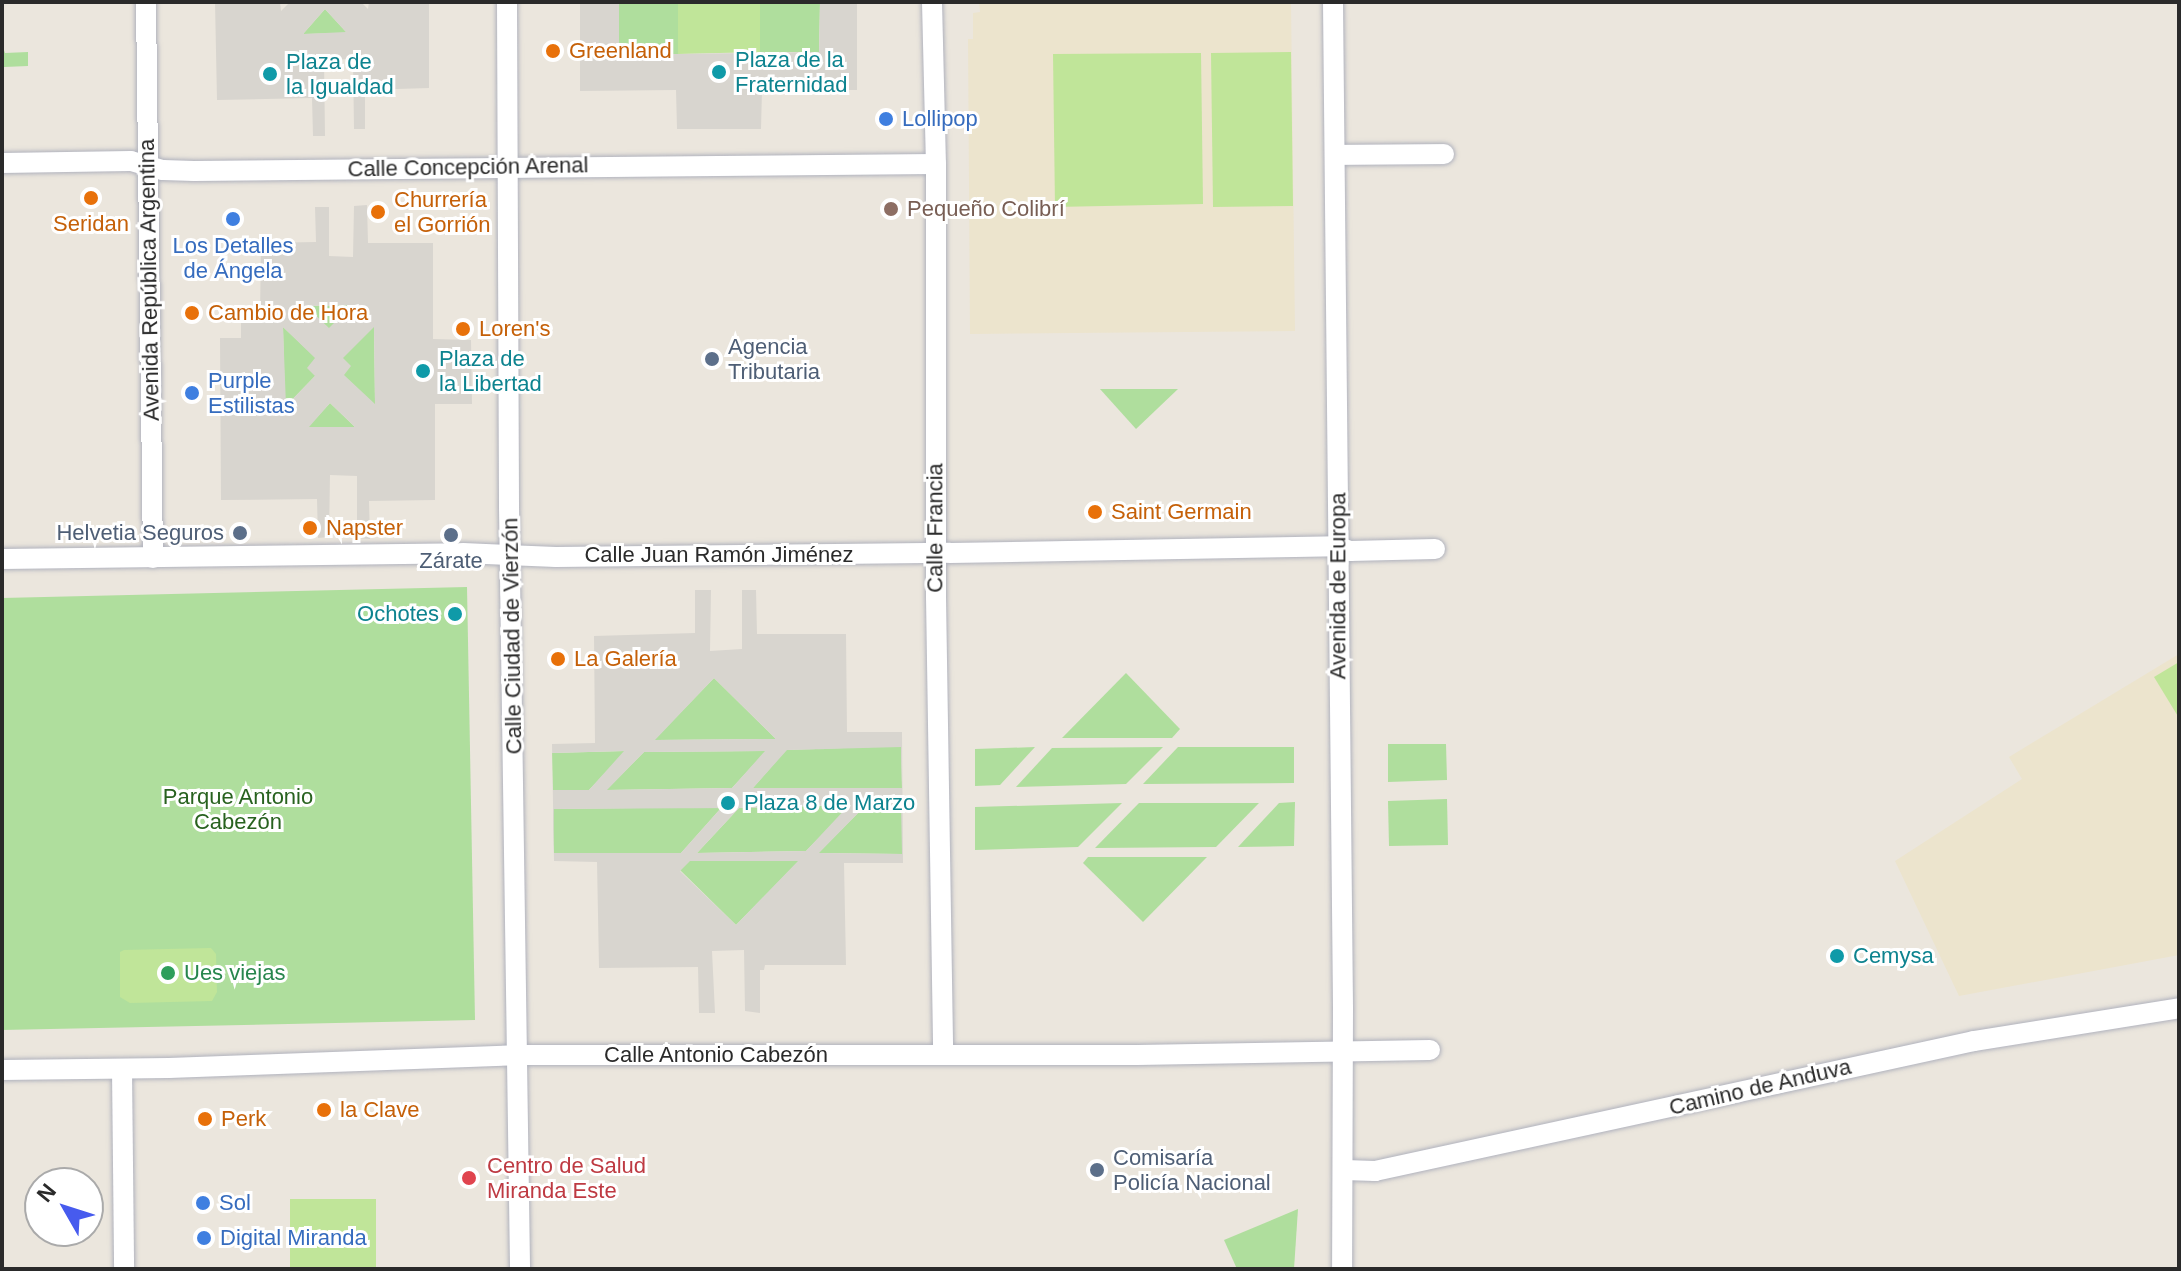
<!DOCTYPE html>
<meta charset="utf-8">
<style>
body{margin:0}
#map{position:relative;width:2181px;height:1271px;overflow:hidden;background:#ebe6dd;font-family:Helvetica,sans-serif}
div>[style]{position:absolute}
.education>*{inset:0;background:#ece4cd}
.green>*{inset:0;background:#afde9d}
.pitch>*{inset:0;background:#c0e599}
.plaza>*{inset:0;background:#d8d5cf}
.roads{filter:drop-shadow(0 0 2px #b0b2bd) drop-shadow(0 0 2px #b0b2bd)}
.minor>*{height:20px;margin:-10px;padding:0 10px;transform-origin:10px;border-radius:10px;background:#fff}
.dots>*{width:22px;height:22px;translate:-50% -50%;box-sizing:border-box;border:4px solid #fff;border-radius:50%}
span{translate:-50% -50%;white-space:nowrap;text-align:center;line-height:1.15;-webkit-text-stroke:6px #fff;paint-order:stroke}
.food-label{font-size:22px;color:#c56008}
.left{translate:0 -50%;text-align:left}
.culture-label{font-size:22px;color:#0d838f}
.right{translate:-100% -50%;text-align:right}
.shop-label{font-size:22px;color:#366cbe}
.street-label{font-size:22px;color:#2a2a2a}
.education-label{font-size:22px;color:#785e54}
.service-label{font-size:22px;color:#4e5e75}
.park-label{font-size:22px;color:#28621f}
.leisure-label{font-size:22px;color:#27864d}
.health-label{font-size:22px;color:#be3a42}
.frame{position:absolute;inset:0;border:4px solid #2a2a2a;pointer-events:none}
.north{position:absolute;left:24px;top:1167px;width:80px;height:80px;box-sizing:border-box;background:#fff;border:2px solid #aaa;border-radius:50%;rotate:309deg;font-size:22px;font-weight:700;line-height:32px;text-align:center;color:#2a2a2a}
.north::after{content:'';display:block;margin:auto;width:28px;height:36px;background:#475bee;clip-path:polygon(50% 0,100% 100%,50% 72%,0 100%)}
</style>
<div id="map">
<div class="education">
<i style="clip-path:polygon(979px 2px,1291px 2px,1295px 331px,970px 334px,968px 39px,973px 39px,973px 13px,980px 12px)"></i>
<i style="clip-path:polygon(2179px 654px,2179px 955px,1959px 996px,1895px 861px,2022px 779px,2009px 757px)"></i>
</div>
<div class="green">
<i style="clip-path:polygon(619px 2px,678px 2px,678px 54px,619px 54px)"></i>
<i style="clip-path:polygon(760px 2px,820px 2px,819px 52px,760px 52px)"></i>
<i style="clip-path:polygon(325px 9px,347px 33px,303px 34px)"></i>
<i style="clip-path:polygon(2px 44px,5px 53px,28px 52px,28px 66px,4px 67px,2px 76px)"></i>
<i style="clip-path:polygon(352px 305px,329px 329px,305px 306px)"></i>
<i style="clip-path:polygon(374px 326px,375px 405px,343px 375px,342px 358px)"></i>
<i style="clip-path:polygon(283px 327px,316px 358px,315px 376px,285px 407px)"></i>
<i style="clip-path:polygon(1100px 389px,1178px 389px,1136px 429px)"></i>
<i style="clip-path:polygon(330px 403px,355px 427px,308px 427px)"></i>
<i style="clip-path:polygon(467px 587px,475px 1020px,2px 1030px,2px 598px)"></i>
<i style="clip-path:polygon(1126px 673px,1180px 729px,1172px 738px,1062px 738px)"></i>
<i style="clip-path:polygon(714px 678px,776px 739px,654px 740px)"></i>
<i style="clip-path:polygon(1388px 744px,1446px 744px,1447px 780px,1388px 782px)"></i>
<i style="clip-path:polygon(901px 746px,902px 788px,752px 789px,786px 750px)"></i>
<i style="clip-path:polygon(1035px 747px,1000px 785px,975px 786px,975px 749px)"></i>
<i style="clip-path:polygon(1163px 747px,1126px 784px,1016px 787px,1052px 748px)"></i>
<i style="clip-path:polygon(1178px 747px,1294px 747px,1294px 783px,1143px 784px)"></i>
<i style="clip-path:polygon(626px 751px,589px 790px,553px 790px,552px 753px)"></i>
<i style="clip-path:polygon(766px 751px,732px 788px,606px 790px,644px 752px)"></i>
<i style="clip-path:polygon(1447px 799px,1448px 845px,1389px 846px,1388px 801px)"></i>
<i style="clip-path:polygon(1295px 802px,1294px 846px,1238px 847px,1279px 803px)"></i>
<i style="clip-path:polygon(1122px 803px,1078px 847px,975px 850px,975px 807px)"></i>
<i style="clip-path:polygon(1139px 803px,1259px 803px,1216px 847px,1095px 848px)"></i>
<i style="clip-path:polygon(851px 805px,806px 851px,697px 853px,739px 808px)"></i>
<i style="clip-path:polygon(722px 807px,681px 853px,554px 854px,553px 809px)"></i>
<i style="clip-path:polygon(864px 807px,902px 807px,902px 854px,818px 853px)"></i>
<i style="clip-path:polygon(1088px 857px,1207px 857px,1143px 922px,1083px 863px)"></i>
<i style="clip-path:polygon(689px 861px,799px 861px,736px 925px,680px 870px)"></i>
<i style="clip-path:polygon(1298px 1209px,1294px 1269px,1237px 1269px,1224px 1240px)"></i>
</div>
<div class="pitch">
<i style="clip-path:polygon(678px 2px,760px 2px,760px 52px,678px 54px)"></i>
<i style="clip-path:polygon(1291px 52px,1293px 206px,1213px 207px,1211px 53px)"></i>
<i style="clip-path:polygon(1201px 53px,1203px 204px,1055px 207px,1053px 54px)"></i>
<i style="clip-path:polygon(2179px 662px,2179px 718px,2154px 677px)"></i>
<i style="clip-path:polygon(211px 948px,216px 954px,217px 992px,212px 1001px,130px 1003px,120px 997px,120px 952px,124px 950px)"></i>
<i style="clip-path:polygon(290px 1199px,376px 1199px,376px 1269px,290px 1269px)"></i>
</div>
<div class="plaza">
<i style="clip-path:polygon(evenodd,215px 2px,280px 2px,281px 11px,290px 2px,361px 2px,368px 9px,369px 2px,429px 2px,429px 88px,365px 90px,365px 129px,354px 129px,353px 59px,324px 60px,325px 136px,313px 136px,312px 98px,217px 100px,215px 2px,325px 9px,346px 32px,304px 34px,304px 33px,325px 9px)"></i>
<i style="clip-path:polygon(580px 2px,619px 2px,619px 54px,678px 54px,819px 52px,820px 2px,857px 2px,857px 90px,762px 90px,761px 129px,677px 129px,676px 90px,580px 91px)"></i>
<i style="clip-path:polygon(evenodd,367px 205px,368px 243px,433px 243px,433px 339px,471px 340px,472px 404px,435px 404px,435px 500px,369px 501px,370px 539px,357px 538px,357px 476px,330px 475px,329px 537px,318px 538px,317px 499px,221px 500px,220px 338px,241px 338px,241px 316px,260px 316px,261px 243px,316px 242px,315px 207px,329px 207px,329px 256px,353px 257px,354px 206px,367px 205px,306px 306px,350px 305px,351px 306px,329px 328px,306px 306px,367px 205px,283px 327px,315px 358px,307px 368px,315px 376px,286px 406px,283px 327px,367px 205px,374px 327px,375px 403px,375px 404px,344px 375px,351px 366px,343px 358px,374px 327px,367px 205px,330px 403px,354px 426px,354px 427px,309px 427px,330px 403px)"></i>
<i style="clip-path:polygon(evenodd,695px 590px,711px 590px,710px 651px,742px 649px,742px 590px,756px 590px,757px 634px,846px 634px,847px 732px,902px 732px,903px 863px,844px 863px,846px 965px,765px 965px,764px 970px,760px 970px,760px 1013px,745px 1011px,744px 950px,712px 951px,715px 1013px,699px 1013px,698px 967px,599px 968px,597px 862px,554px 861px,552px 744px,595px 743px,594px 636px,695px 633px,695px 590px,714px 678px,775px 738px,775px 739px,655px 740px,714px 678px,695px 590px,901px 747px,902px 788px,753px 788px,787px 750px,901px 747px,695px 590px,624px 751px,589px 790px,553px 790px,552px 753px,624px 751px,695px 590px,765px 751px,732px 788px,607px 790px,644px 752px,765px 751px,695px 590px,849px 805px,806px 851px,697px 853px,739px 808px,849px 805px,695px 590px,864px 807px,901px 807px,902px 854px,819px 853px,864px 807px,695px 590px,721px 808px,681px 853px,554px 853px,554px 809px,721px 808px,695px 590px,690px 861px,798px 861px,736px 925px,680px 871px,690px 861px)"></i>
</div>
<div class="roads">
<div class="minor">
<i style="left:146px;top:2px;width:556px;rotate:89.28deg"></i>
<i style="left:507px;top:2px;width:505px;rotate:89.77deg"></i>
<i style="left:509px;top:507px;width:762px;rotate:89.17deg"></i>
<i style="left:932px;top:2px;width:162px;rotate:88.6deg"></i>
<i style="left:936px;top:164px;width:433px;rotate:90deg"></i>
<i style="left:936px;top:597px;width:457px;rotate:89.1deg"></i>
<i style="left:1333px;top:2px;width:1006px;rotate:89.43deg"></i>
<i style="left:1343px;top:1008px;width:261px;rotate:90.2deg"></i>
<i style="left:1335px;top:155px;width:109px;rotate:-0.5deg"></i>
<i style="left:2px;top:163px;width:129px;rotate:-0.9deg"></i>
<i style="left:131px;top:161px;width:33px;rotate:16deg"></i>
<i style="left:163px;top:170px;width:31px;rotate:2deg"></i>
<i style="left:194px;top:171px;width:742px;rotate:-0.54deg"></i>
<i style="left:2px;top:559px;width:461px;rotate:-0.7deg"></i>
<i style="left:463px;top:553px;width:93px;rotate:2.5deg"></i>
<i style="left:556px;top:557px;width:394px;rotate:-0.6deg"></i>
<i style="left:950px;top:553px;width:387px;rotate:-1deg"></i>
<i style="left:1337px;top:546px;width:14px;rotate:21deg"></i>
<i style="left:1350px;top:551px;width:85px;rotate:-1.3deg"></i>
<i style="left:122px;top:1069px;width:200px;rotate:89.4deg"></i>
<i style="left:2px;top:1070px;width:167px;rotate:-0.7deg"></i>
<i style="left:169px;top:1068px;width:347px;rotate:-2.1deg"></i>
<i style="left:516px;top:1055px;width:621px"></i>
<i style="left:1137px;top:1055px;width:293px;rotate:-1deg"></i>
<i style="left:1344px;top:1170px;width:31px;rotate:2deg"></i>
<i style="left:1375px;top:1171px;width:613px;rotate:-12.24deg"></i>
<i style="left:1974px;top:1041px;width:208px;rotate:-9.1deg"></i>
</div>
</div>
<div class="dots">
<i style="left:553px;top:51px;background:#e8710a"></i>
<i style="left:719px;top:72px;background:#0f9aa8"></i>
<i style="left:270px;top:74px;background:#0f9aa8"></i>
<i style="left:886px;top:119px;background:#3f7fe0"></i>
<i style="left:91px;top:198px;background:#e8710a"></i>
<i style="left:891px;top:209px;background:#8d6e63"></i>
<i style="left:378px;top:212px;background:#e8710a"></i>
<i style="left:233px;top:219px;background:#3f7fe0"></i>
<i style="left:192px;top:313px;background:#e8710a"></i>
<i style="left:463px;top:329px;background:#e8710a"></i>
<i style="left:712px;top:359px;background:#5c6f8a"></i>
<i style="left:423px;top:371px;background:#0f9aa8"></i>
<i style="left:192px;top:393px;background:#3f7fe0"></i>
<i style="left:1095px;top:512px;background:#e8710a"></i>
<i style="left:310px;top:528px;background:#e8710a"></i>
<i style="left:240px;top:533px;background:#5c6f8a"></i>
<i style="left:451px;top:535px;background:#5c6f8a"></i>
<i style="left:455px;top:614px;background:#0f9aa8"></i>
<i style="left:558px;top:659px;background:#e8710a"></i>
<i style="left:728px;top:803px;background:#0f9aa8"></i>
<i style="left:1837px;top:956px;background:#0f9aa8"></i>
<i style="left:168px;top:973px;background:#2e9e5b"></i>
<i style="left:324px;top:1110px;background:#e8710a"></i>
<i style="left:205px;top:1119px;background:#e8710a"></i>
<i style="left:1097px;top:1170px;background:#5c6f8a"></i>
<i style="left:469px;top:1178px;background:#e0444e"></i>
<i style="left:203px;top:1203px;background:#3f7fe0"></i>
<i style="left:204px;top:1238px;background:#3f7fe0"></i>
</div>
<div class="food-label">
<span class="left" style="left:569px;top:51px">Greenland</span>
<span class="left" style="left:394px;top:212px">Churrería<br>el Gorrión</span>
<span style="left:91px;top:224px">Seridan</span>
<span class="left" style="left:208px;top:313px">Cambio de Hora</span>
<span class="left" style="left:479px;top:329px">Loren's</span>
<span class="left" style="left:1111px;top:512px">Saint Germain</span>
<span class="left" style="left:326px;top:528px">Napster</span>
<span class="left" style="left:574px;top:659px">La Galería</span>
<span class="left" style="left:340px;top:1110px">la Clave</span>
<span class="left" style="left:221px;top:1119px">Perk</span>
</div>
<div class="culture-label">
<span class="left" style="left:735px;top:72px">Plaza de la<br>Fraternidad</span>
<span class="left" style="left:286px;top:74px">Plaza de<br>la Igualdad</span>
<span class="left" style="left:439px;top:371px">Plaza de<br>la Libertad</span>
<span class="right" style="left:439px;top:614px">Ochotes</span>
<span class="left" style="left:744px;top:803px">Plaza 8 de Marzo</span>
<span class="left" style="left:1853px;top:956px">Cemysa</span>
</div>
<div class="shop-label">
<span class="left" style="left:902px;top:119px">Lollipop</span>
<span style="left:233px;top:258px">Los Detalles<br>de Ángela</span>
<span class="left" style="left:208px;top:393px">Purple<br>Estilistas</span>
<span class="left" style="left:219px;top:1203px">Sol</span>
<span class="left" style="left:220px;top:1238px">Digital Miranda</span>
</div>
<div class="street-label">
<span style="left:468px;top:167px;rotate:-1deg">Calle Concepción Arenal</span>
<span style="left:149px;top:280px;rotate:-91deg">Avenida República Argentina</span>
<span style="left:935px;top:528px;rotate:-90deg">Calle Francia</span>
<span style="left:719px;top:555px">Calle Juan Ramón Jiménez</span>
<span style="left:1338px;top:586px;rotate:-90deg">Avenida de Europa</span>
<span style="left:512px;top:636px;rotate:-91deg">Calle Ciudad de Vierzón</span>
<span style="left:716px;top:1055px">Calle Antonio Cabezón</span>
<span style="left:1760px;top:1087px;rotate:-13deg">Camino de Anduva</span>
</div>
<div class="education-label">
<span class="left" style="left:907px;top:209px">Pequeño Colibrí</span>
</div>
<div class="service-label">
<span class="left" style="left:728px;top:359px">Agencia<br>Tributaria</span>
<span class="right" style="left:224px;top:533px">Helvetia Seguros</span>
<span style="left:451px;top:561px">Zárate</span>
<span class="left" style="left:1113px;top:1170px">Comisaría<br>Policía Nacional</span>
</div>
<div class="park-label">
<span style="left:238px;top:809px">Parque Antonio<br>Cabezón</span>
</div>
<div class="leisure-label">
<span class="left" style="left:184px;top:973px">Ues viejas</span>
</div>
<div class="health-label">
<span class="left" style="left:487px;top:1178px">Centro de Salud<br>Miranda Este</span>
</div>
<div class="frame"></div>
<div class="north">N</div>
</div>
